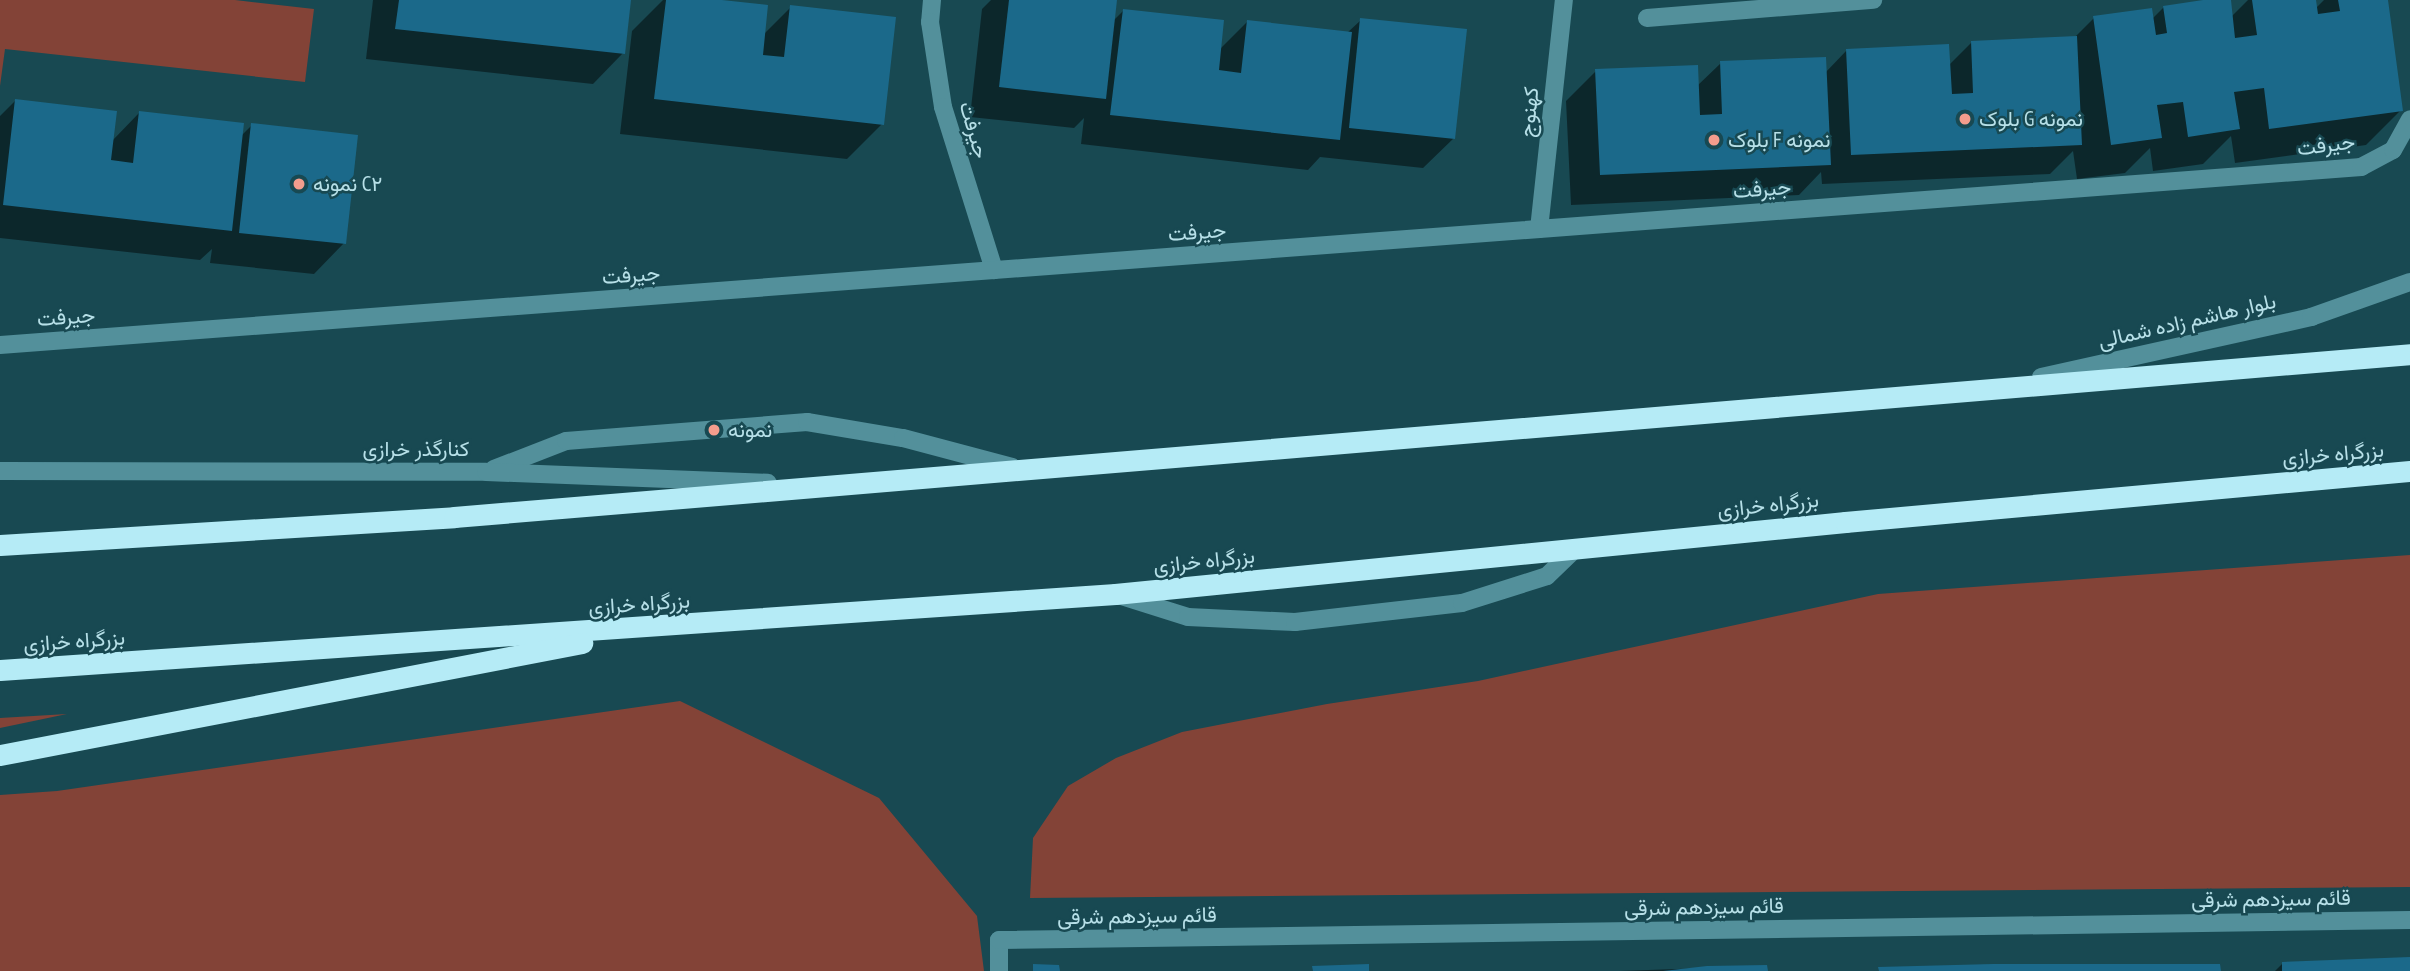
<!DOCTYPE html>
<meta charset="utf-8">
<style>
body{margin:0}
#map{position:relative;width:2410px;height:971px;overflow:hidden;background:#184952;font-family:"PT Sans Narrow",Vazirmatn,sans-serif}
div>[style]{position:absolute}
.green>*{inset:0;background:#834337}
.shadow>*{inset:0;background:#0007}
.building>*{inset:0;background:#1b698a}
.minor>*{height:18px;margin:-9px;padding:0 9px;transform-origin:9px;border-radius:9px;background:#53909b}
.highway>*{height:21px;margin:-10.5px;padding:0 10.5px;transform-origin:10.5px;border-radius:10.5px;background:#b5ebf6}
.dots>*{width:19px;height:19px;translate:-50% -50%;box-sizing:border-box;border:4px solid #184952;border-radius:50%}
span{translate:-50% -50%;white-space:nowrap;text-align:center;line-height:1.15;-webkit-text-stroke:5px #184952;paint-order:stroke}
.street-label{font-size:21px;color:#b7e0e8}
.poi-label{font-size:21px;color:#b7e0e8}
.left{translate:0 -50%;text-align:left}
</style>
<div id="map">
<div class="green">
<i style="clip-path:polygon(0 0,235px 0,314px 9px,305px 82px,5px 49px,0 86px)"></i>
<i style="clip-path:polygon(2410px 555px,2410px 887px,1030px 898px,1033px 838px,1068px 786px,1116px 758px,1182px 732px,1327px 704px,1478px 681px,1878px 594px)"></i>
<i style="clip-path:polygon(680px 701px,879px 798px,977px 916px,984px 971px,0 971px,0 795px,57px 791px)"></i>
<i style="clip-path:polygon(67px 714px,0 728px,0 718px)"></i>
</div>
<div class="shadow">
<i style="clip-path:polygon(373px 0,629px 0,623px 53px,593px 84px,366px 59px)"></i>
<i style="clip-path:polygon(663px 0,706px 0,763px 35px,791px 7px,882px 124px,847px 159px,620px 134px,632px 31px)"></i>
<i style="clip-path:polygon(991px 0,1115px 0,1113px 21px,1123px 11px,1219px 50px,1247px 22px,1347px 33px,1361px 20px,1454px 138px,1423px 168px,1320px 157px,1308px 170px,1081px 144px,1084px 118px,1074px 128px,970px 117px,982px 9px)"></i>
<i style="clip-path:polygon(2215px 0,2229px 0,2231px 17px,2248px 0,2315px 0,2316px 8px,2324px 0,2386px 0,2401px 110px,2366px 145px,2235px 163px,2231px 136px,2203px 164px,2153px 171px,2150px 148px,2125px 173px,2077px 179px,2073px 151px,2050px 174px,1822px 184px,1821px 172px,1799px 195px,1571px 205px,1566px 101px,1596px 71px,1697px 86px,1721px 63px,1825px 73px,1847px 50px,1949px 65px,1972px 42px,2074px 38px,2094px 18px,2152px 19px,2164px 7px)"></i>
<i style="clip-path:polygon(15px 101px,112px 141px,139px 113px,241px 136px,252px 125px,344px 243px,314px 274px,210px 263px,212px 249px,200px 260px,0 238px,0 116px)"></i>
<i style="clip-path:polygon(2410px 959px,2410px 971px,2275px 971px,2283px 963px)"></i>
<i style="clip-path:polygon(1707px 968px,1766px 971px,1619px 971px)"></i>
</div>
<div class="building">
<i style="clip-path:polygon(399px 0,631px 0,625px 54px,395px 29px)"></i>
<i style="clip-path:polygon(666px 0,722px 0,768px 5px,763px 55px,784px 57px,790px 5px,896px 17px,884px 125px,654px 99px)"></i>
<i style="clip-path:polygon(1009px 0,1117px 0,1106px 99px,999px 87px)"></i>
<i style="clip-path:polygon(2203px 0,2231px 0,2235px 38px,2257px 35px,2252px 0,2316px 0,2318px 14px,2340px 11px,2338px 0,2388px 0,2403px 111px,2269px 129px,2264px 88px,2234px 92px,2240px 129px,2188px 137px,2183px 102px,2157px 105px,2162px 138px,2111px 145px,2093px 16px,2152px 8px,2156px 35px,2167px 33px,2163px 6px)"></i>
<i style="clip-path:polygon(1123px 9px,1224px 20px,1219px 70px,1241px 73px,1247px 20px,1352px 32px,1340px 140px,1110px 115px)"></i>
<i style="clip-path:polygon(1360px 18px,1467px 29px,1455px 139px,1349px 128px)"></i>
<i style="clip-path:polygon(2077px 36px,2082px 145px,1851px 155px,1846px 49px,1949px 44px,1952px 94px,1973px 93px,1971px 41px)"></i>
<i style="clip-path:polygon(1826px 57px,1831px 165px,1600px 175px,1595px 69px,1698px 65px,1700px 115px,1722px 114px,1720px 61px)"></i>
<i style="clip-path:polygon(15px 99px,117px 111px,111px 160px,133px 163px,139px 111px,244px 123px,232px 231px,3px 205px)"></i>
<i style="clip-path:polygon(251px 123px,358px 135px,346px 244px,239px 233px)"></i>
<i style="clip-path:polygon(2410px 957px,2410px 971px,2282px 971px,2282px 962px)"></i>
<i style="clip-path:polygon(1033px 964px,1059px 965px,1060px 971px,1033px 971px)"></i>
<i style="clip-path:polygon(1369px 964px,1369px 971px,1313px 971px,1312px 966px)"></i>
<i style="clip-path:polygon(1993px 964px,2220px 964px,2221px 971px,1879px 971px,1878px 967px)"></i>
<i style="clip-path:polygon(1767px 965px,1768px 971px,1663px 971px,1707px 966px)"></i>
</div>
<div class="minor">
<i style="left:932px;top:0;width:22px;rotate:95deg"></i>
<i style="left:930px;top:22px;width:86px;rotate:81.3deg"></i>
<i style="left:943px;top:107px;width:171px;rotate:72.6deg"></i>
<i style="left:1647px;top:18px;width:227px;rotate:-4.6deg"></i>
<i style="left:1539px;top:229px;width:230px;rotate:-83.8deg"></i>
<i style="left:0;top:345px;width:2368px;rotate:-4.31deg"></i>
<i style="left:2361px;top:167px;width:36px;rotate:-28deg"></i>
<i style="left:2393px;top:150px;width:35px;rotate:-61deg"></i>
<i style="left:2041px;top:377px;width:277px;rotate:-12.5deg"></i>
<i style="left:2311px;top:317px;width:105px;rotate:-19.5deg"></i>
<i style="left:494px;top:469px;width:77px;rotate:-21.3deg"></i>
<i style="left:566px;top:441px;width:242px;rotate:-4.5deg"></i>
<i style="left:807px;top:422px;width:97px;rotate:9.5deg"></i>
<i style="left:903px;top:438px;width:113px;rotate:14.9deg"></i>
<i style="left:0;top:471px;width:486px;rotate:0.1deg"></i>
<i style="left:486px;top:472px;width:282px;rotate:2.2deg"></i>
<i style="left:1118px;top:595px;width:73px;rotate:17.4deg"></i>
<i style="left:1188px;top:617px;width:107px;rotate:2.7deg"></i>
<i style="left:1295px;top:622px;width:168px;rotate:-6.5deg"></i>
<i style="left:1462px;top:603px;width:89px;rotate:-17.6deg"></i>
<i style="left:1547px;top:576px;width:40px;rotate:-44deg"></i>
<i style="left:999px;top:971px;width:31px;rotate:-90deg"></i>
<i style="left:999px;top:940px;width:1411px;rotate:-0.81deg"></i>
</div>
<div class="highway">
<i style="left:0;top:545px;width:455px;rotate:-3.5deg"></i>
<i style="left:454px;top:517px;width:1963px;rotate:-4.76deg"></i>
<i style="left:0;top:670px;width:1118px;rotate:-3.9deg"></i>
<i style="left:1115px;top:594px;width:734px;rotate:-5.63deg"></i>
<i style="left:1845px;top:522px;width:567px;rotate:-5.16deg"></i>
<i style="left:0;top:755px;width:593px;rotate:-10.89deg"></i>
</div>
<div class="dots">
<i style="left:1965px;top:119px;background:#f49d8d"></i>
<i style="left:1714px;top:140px;background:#f49d8d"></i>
<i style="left:299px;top:184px;background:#f49d8d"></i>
<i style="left:714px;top:430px;background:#f49d8d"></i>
</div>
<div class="street-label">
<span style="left:1529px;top:112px;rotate:-84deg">كهنوج</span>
<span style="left:974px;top:130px;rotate:74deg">جیرفت</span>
<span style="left:2326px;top:145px;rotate:-7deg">جيرفت</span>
<span style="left:1762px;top:189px;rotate:-4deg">جيرفت</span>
<span style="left:1197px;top:232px;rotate:-4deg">جيرفت</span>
<span style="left:631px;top:275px;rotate:-4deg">جيرفت</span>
<span style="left:66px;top:317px;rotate:-4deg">جيرفت</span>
<span style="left:2187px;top:321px;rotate:-13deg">بلوار هاشم زاده شمالی</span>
<span style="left:416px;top:449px">کنارگذر خرازی</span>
<span style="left:2333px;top:454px;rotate:-5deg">بزرگراه خرازی</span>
<span style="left:1768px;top:505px;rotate:-6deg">بزرگراه خرازی</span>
<span style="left:1204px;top:561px;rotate:-6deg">بزرگراه خرازی</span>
<span style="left:639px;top:604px;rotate:-4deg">بزرگراه خرازی</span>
<span style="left:74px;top:641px;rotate:-4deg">بزرگراه خرازی</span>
<span style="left:2271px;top:899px;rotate:-1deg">قائم سیزدهم شرقی</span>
<span style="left:1704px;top:907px;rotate:-1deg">قائم سیزدهم شرقی</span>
<span style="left:1137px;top:916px;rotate:-1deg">قائم سیزدهم شرقی</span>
</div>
<div class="poi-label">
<span class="left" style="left:1979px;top:119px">بلوک G نمونه</span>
<span class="left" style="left:1728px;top:140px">بلوک F نمونه</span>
<span class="left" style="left:313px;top:184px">نمونه C۲</span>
<span class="left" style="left:728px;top:430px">نمونه</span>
</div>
</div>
